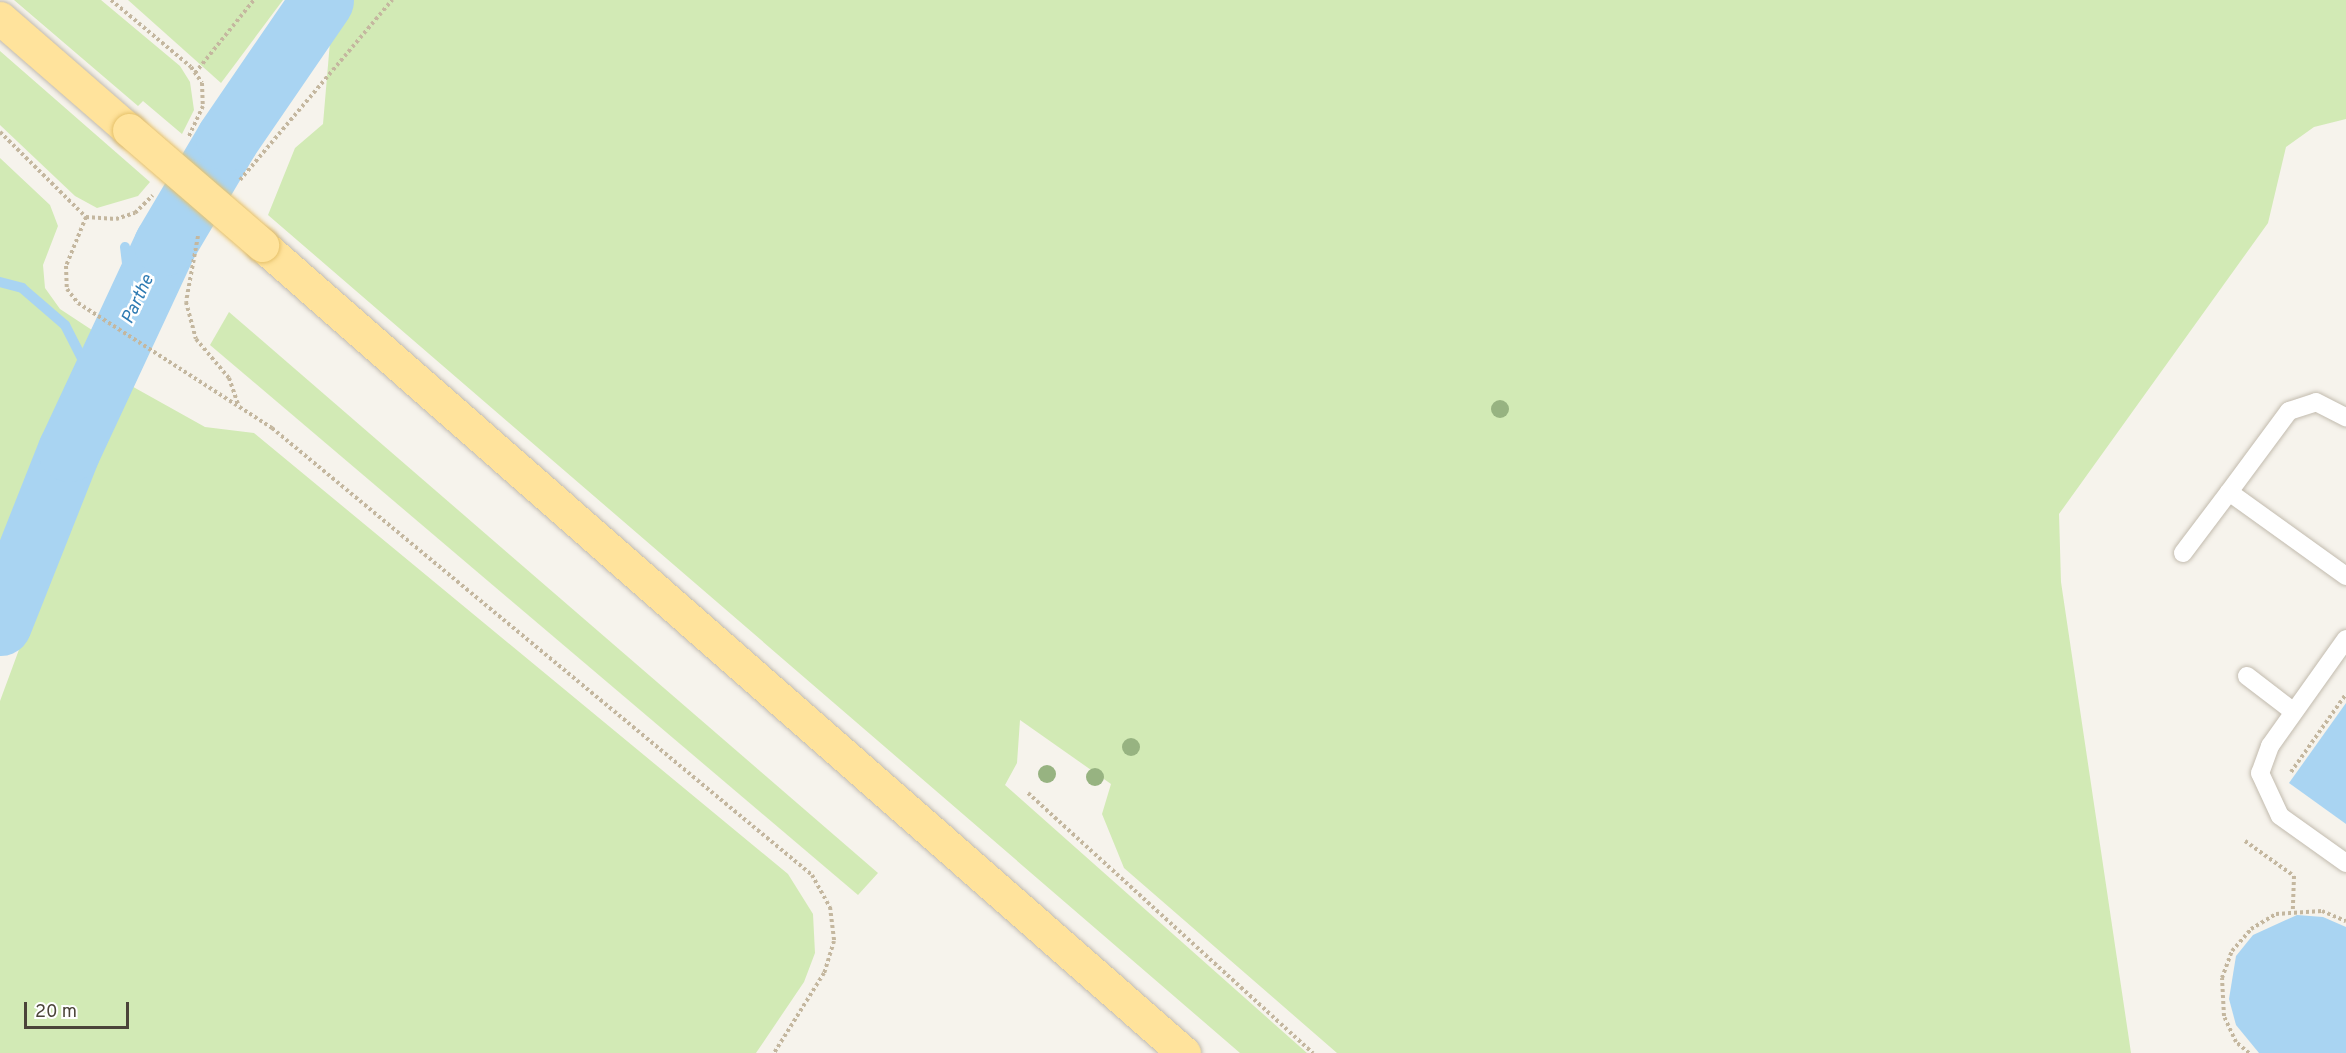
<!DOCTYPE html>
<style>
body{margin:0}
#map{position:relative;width:2346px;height:1053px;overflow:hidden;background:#f6f3ec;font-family:Overpass,sans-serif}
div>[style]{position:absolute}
.green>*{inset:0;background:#d2eab5}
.water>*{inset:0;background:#a9d4f2}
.stream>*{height:10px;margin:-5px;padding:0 5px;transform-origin:5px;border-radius:5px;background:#a9d4f2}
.river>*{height:63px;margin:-31.5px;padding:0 31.5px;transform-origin:31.5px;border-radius:31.5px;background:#a9d4f2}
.path>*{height:4px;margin-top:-2px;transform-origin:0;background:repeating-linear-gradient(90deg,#c4b79f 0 3px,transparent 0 6px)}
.roads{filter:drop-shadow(0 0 2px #c2bbae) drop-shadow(0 0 2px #c2bbae)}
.service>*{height:18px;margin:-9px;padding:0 9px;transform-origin:9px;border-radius:9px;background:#fff}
.primary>*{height:33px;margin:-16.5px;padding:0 16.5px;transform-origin:16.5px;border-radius:16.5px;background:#ffe39c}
.bridges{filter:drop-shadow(0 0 2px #e6c16a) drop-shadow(0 0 2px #e6c16a)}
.primary-bridge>*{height:33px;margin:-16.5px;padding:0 16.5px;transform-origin:16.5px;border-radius:16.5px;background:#ffe39c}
.trees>*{width:18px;height:18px;margin:-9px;border-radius:50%;background:#97b381}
span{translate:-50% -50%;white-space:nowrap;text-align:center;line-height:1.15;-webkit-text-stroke:5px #fff;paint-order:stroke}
.water-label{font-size:18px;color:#2e7ab2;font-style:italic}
.scale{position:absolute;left:24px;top:1002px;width:105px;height:27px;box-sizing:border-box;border:3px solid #4b4439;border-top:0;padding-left:8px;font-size:18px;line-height:21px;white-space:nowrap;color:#4b4439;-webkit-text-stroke:4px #fff;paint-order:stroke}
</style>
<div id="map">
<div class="green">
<i style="clip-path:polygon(14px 0,101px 0,180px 66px,190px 82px,194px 110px,182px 134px,143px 101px,138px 106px)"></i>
<i style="clip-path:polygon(128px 0,283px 0,221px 83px)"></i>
<i style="clip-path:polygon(345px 0,2346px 0,2346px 119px,2314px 127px,2286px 147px,2268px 223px,2059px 514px,2061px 582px,2131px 1053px,1337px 1053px,1124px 868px,1102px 814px,1111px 784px,1020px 720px,1017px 763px,1005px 785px,1307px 1053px,1240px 1053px,268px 215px,295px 148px,323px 124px,332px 18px)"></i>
<i style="clip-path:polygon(0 51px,150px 182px,138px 196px,97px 208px,75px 196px,0 125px)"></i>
<i style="clip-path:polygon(0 158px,50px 205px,58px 226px,43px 265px,45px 288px,60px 309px,98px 334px,11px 544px,0 543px)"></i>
<i style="clip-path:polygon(229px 312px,878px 873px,858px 895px,210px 345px)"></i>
<i style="clip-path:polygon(119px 379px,205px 427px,254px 433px,788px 874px,813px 914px,815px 953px,804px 982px,756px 1053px,0 1053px,0 701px)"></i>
</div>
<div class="water">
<i style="clip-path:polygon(2346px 703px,2346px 824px,2289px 783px)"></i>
<i style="clip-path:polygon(2297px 915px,2323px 917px,2346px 927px,2346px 1053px,2259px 1053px,2236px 1025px,2229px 999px,2236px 956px,2253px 935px)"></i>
</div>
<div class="stream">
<i style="left:125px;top:247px;width:66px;rotate:83.1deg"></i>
<i style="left:0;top:282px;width:23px;rotate:15deg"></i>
<i style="left:22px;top:288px;width:57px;rotate:40.7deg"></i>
<i style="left:65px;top:325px;width:38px;rotate:63deg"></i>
<i style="left:82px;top:359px;width:52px;rotate:83.4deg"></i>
<i style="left:0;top:550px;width:28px;rotate:8deg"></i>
</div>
<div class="river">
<i style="left:0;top:624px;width:187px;rotate:-68.4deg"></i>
<i style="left:69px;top:450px;width:227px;rotate:-65deg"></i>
<i style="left:165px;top:244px;width:122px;rotate:-59.4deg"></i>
<i style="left:227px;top:139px;width:168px;rotate:-55.6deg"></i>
</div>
<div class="path">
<i style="left:111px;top:0;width:104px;rotate:39.9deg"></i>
<i style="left:191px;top:67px;width:19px;rotate:55deg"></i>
<i style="left:202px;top:83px;width:23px;rotate:88deg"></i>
<i style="left:203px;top:106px;width:35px;rotate:115deg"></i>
<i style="left:195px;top:73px;width:94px;rotate:-51.1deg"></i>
<i style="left:0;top:132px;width:121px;rotate:44.7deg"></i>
<i style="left:86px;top:217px;width:30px;rotate:4deg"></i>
<i style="left:116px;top:219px;width:20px;rotate:-18deg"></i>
<i style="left:135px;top:213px;width:25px;rotate:-45deg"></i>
<i style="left:240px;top:180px;width:236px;rotate:-49.8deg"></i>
<i style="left:86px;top:217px;width:53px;rotate:112.2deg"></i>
<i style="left:66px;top:266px;width:23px;rotate:88deg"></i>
<i style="left:67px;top:289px;width:18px;rotate:52deg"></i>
<i style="left:78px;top:303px;width:231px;rotate:32.8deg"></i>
<i style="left:272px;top:428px;width:701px;rotate:39.62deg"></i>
<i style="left:812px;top:875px;width:37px;rotate:61deg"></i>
<i style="left:830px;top:907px;width:34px;rotate:83deg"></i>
<i style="left:834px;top:941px;width:34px;rotate:107deg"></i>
<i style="left:824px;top:973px;width:94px;rotate:122deg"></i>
<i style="left:198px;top:236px;width:67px;rotate:100.3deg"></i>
<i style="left:186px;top:302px;width:38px;rotate:75deg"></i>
<i style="left:196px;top:339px;width:51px;rotate:49.8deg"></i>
<i style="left:229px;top:378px;width:28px;rotate:71deg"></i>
<i style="left:2291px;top:772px;width:95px;rotate:-54.8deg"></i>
<i style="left:1028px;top:793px;width:386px;rotate:42.4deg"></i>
<i style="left:2245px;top:841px;width:60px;rotate:35.5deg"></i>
<i style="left:2294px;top:876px;width:34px;rotate:92deg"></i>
<i style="left:2249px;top:1053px;width:17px;rotate:-140deg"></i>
<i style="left:2236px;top:1042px;width:29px;rotate:-115deg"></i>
<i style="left:2224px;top:1016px;width:38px;rotate:-93deg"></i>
<i style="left:2222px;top:978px;width:29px;rotate:-70deg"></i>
<i style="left:2232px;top:951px;width:29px;rotate:-49deg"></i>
<i style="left:2251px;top:929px;width:29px;rotate:-31deg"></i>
<i style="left:2276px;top:914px;width:46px;rotate:-3.7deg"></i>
<i style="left:2322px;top:911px;width:26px;rotate:23deg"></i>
</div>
<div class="roads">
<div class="service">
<i style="left:2229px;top:492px;width:101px;rotate:-53.5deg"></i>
<i style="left:2289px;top:411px;width:28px;rotate:-18deg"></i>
<i style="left:2316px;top:402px;width:34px;rotate:27deg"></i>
<i style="left:2183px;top:553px;width:76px;rotate:-53deg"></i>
<i style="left:2229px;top:492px;width:144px;rotate:35.7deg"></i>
<i style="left:2346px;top:639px;width:131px;rotate:125.4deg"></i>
<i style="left:2270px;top:746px;width:29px;rotate:110deg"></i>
<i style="left:2260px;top:773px;width:47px;rotate:65.1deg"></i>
<i style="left:2280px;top:816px;width:81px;rotate:35.5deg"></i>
<i style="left:2247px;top:676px;width:59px;rotate:37.5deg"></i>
</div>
<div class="primary">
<i style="left:0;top:18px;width:171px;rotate:41deg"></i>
<i style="left:262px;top:245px;width:1226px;rotate:41.23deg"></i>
</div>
</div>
<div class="bridges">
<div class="primary-bridge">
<i style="left:129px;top:130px;width:176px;rotate:40.8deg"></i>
</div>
</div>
<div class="trees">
<i style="left:1500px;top:409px"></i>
<i style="left:1131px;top:747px"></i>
<i style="left:1047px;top:774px"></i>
<i style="left:1095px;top:777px"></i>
</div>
<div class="water-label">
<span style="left:139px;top:300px;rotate:-65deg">Parthe</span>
</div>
<div class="scale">20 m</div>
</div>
